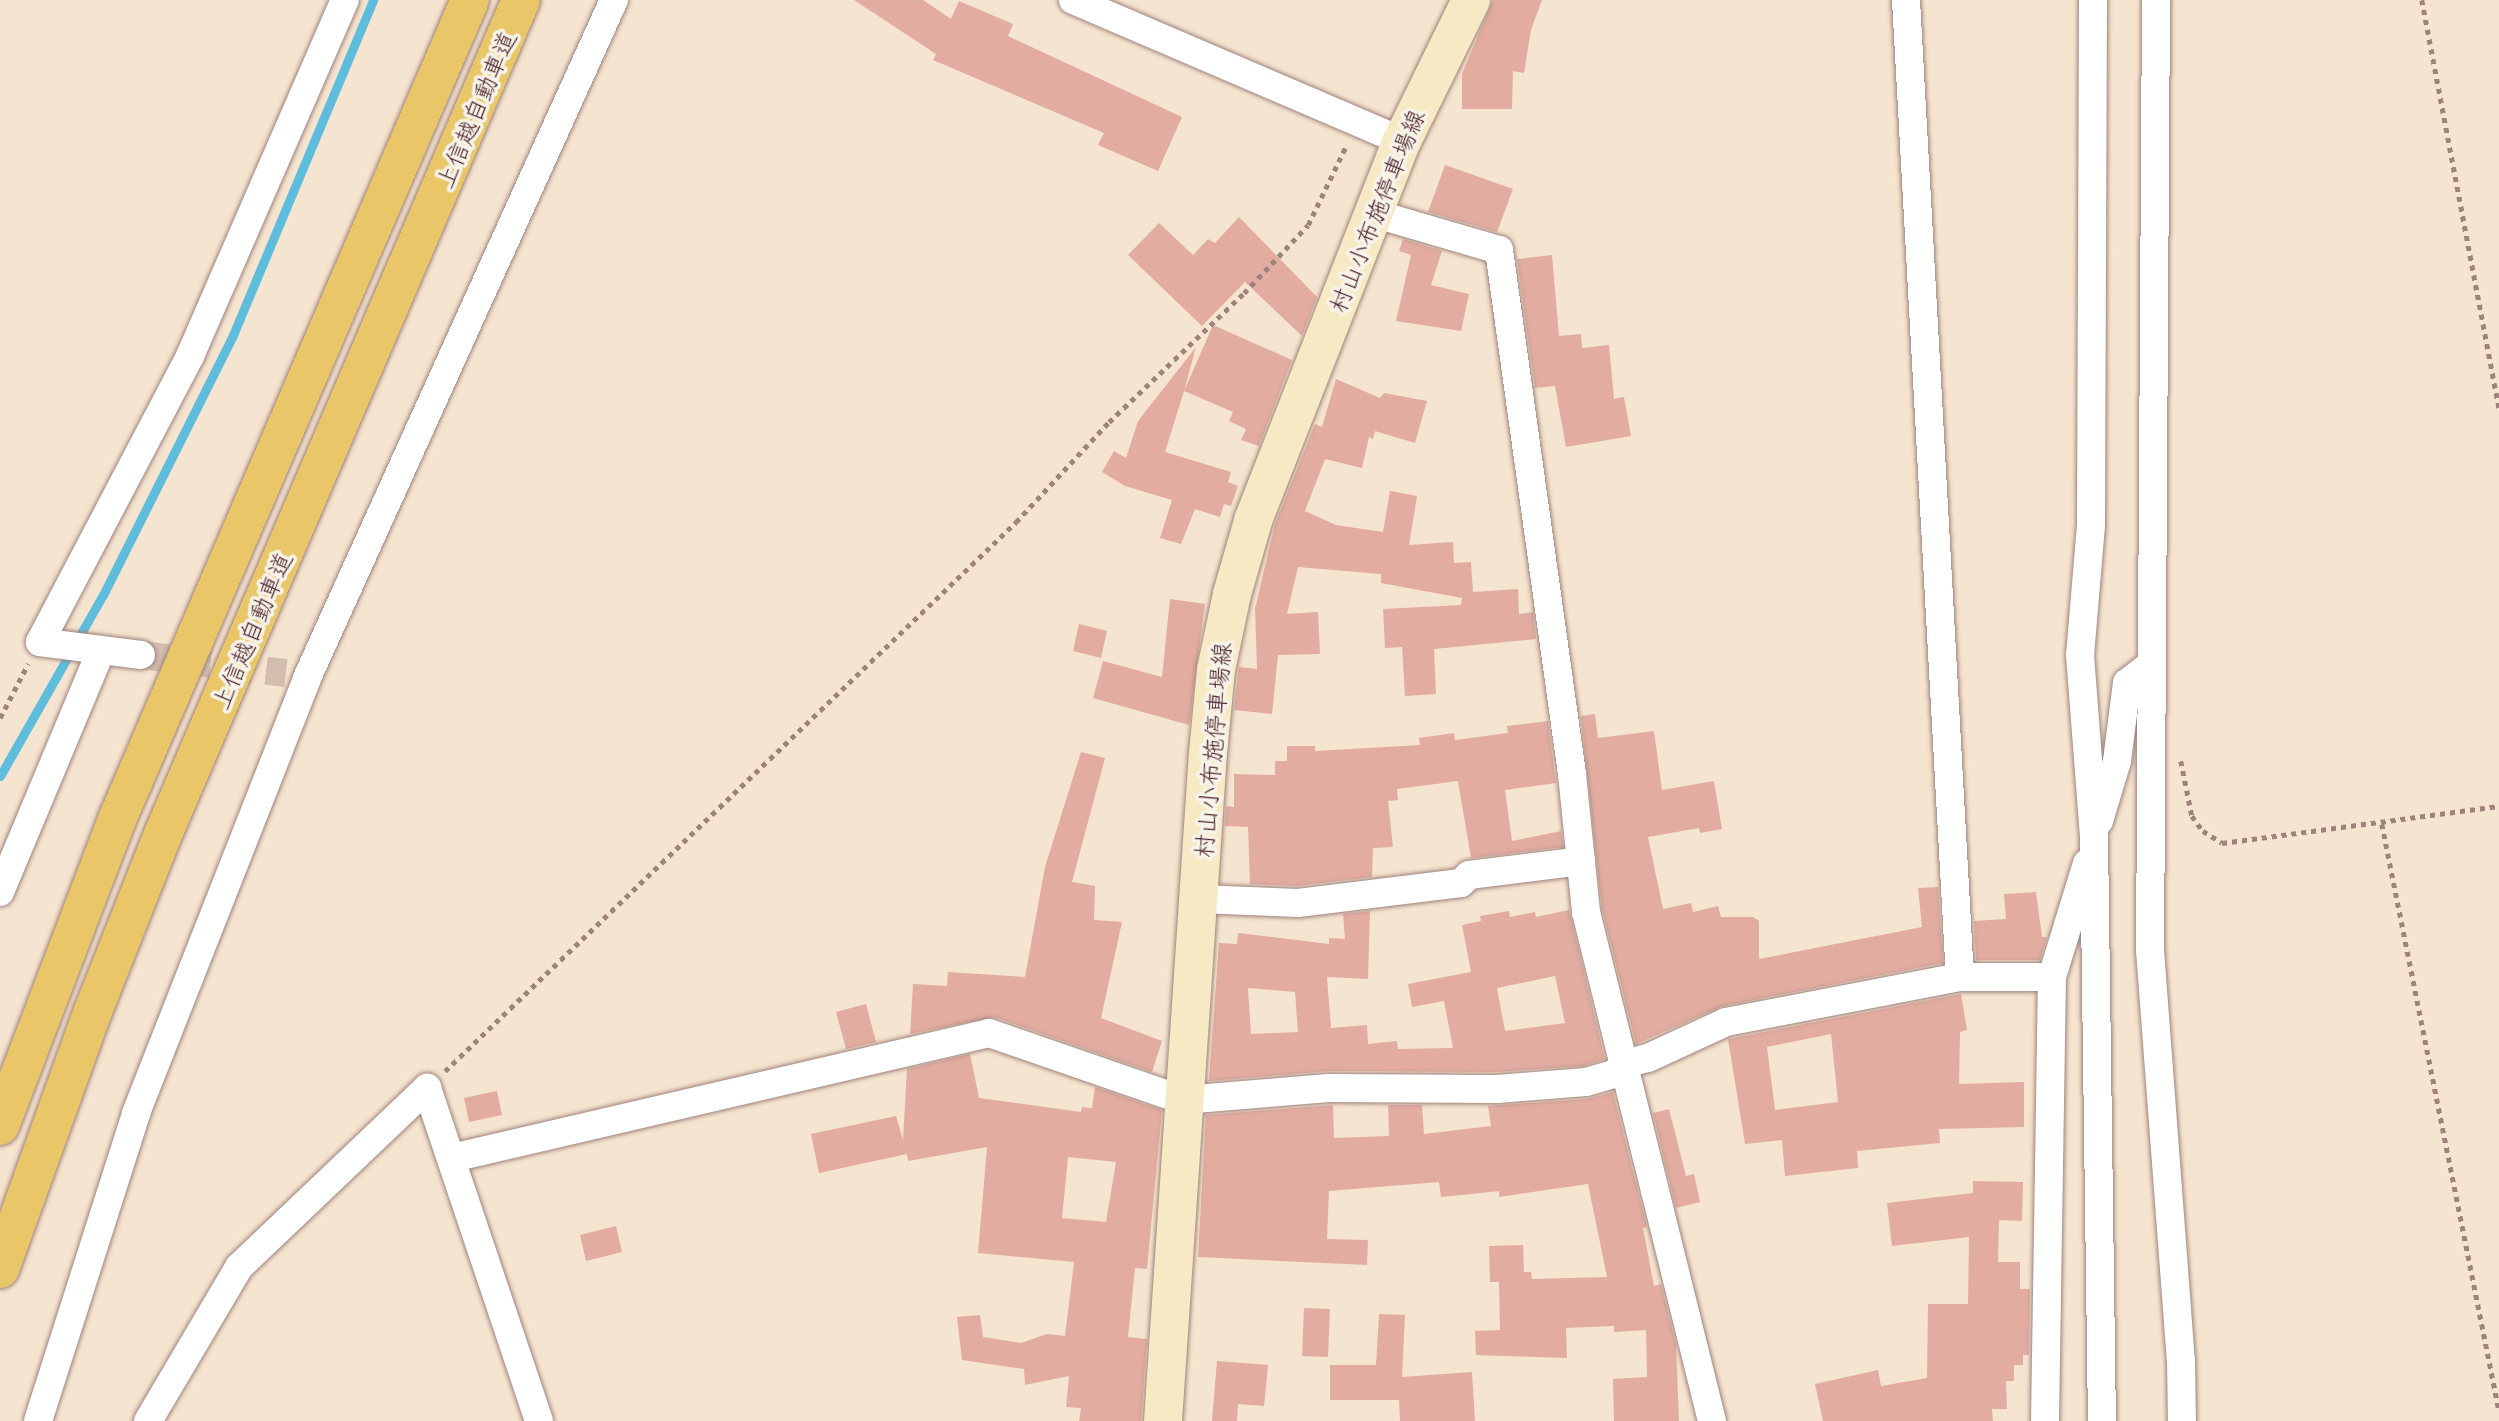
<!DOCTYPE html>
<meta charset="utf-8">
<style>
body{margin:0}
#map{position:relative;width:2499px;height:1421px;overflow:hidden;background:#f5e4cf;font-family:Delius,"Klee One",sans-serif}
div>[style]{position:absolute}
.stream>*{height:9px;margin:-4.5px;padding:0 4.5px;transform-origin:4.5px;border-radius:4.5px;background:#5ebcdc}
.building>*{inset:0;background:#e2aca1}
.street-tunnel>*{height:28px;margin-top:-14px;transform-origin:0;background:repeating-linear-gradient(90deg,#d3bdae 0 28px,transparent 0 42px)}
.path>*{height:4.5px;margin-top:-2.25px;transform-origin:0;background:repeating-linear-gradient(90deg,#a0827d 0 5px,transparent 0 10px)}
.roads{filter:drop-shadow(0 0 2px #a0827d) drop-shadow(0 0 2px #a0827d)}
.street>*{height:28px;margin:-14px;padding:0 14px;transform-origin:14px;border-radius:14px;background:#fff}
.secondary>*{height:38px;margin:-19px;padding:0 19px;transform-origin:19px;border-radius:19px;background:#f6e9c3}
.highway>*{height:38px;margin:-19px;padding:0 19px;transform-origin:19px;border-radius:19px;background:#e9c769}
span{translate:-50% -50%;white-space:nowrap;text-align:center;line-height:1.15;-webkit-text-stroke:7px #f7f3e8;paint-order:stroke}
.street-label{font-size:24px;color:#4a1f2b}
</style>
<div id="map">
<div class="stream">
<i style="left:0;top:776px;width:208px;rotate:-60.4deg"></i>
<i style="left:103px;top:595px;width:291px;rotate:-63.4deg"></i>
<i style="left:233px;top:335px;width:363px;rotate:-67.3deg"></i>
</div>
<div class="building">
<i style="clip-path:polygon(854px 0,923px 0,951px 19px,959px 1px,1013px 24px,1008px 36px,1182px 117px,1158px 171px,1098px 145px,1104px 133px,933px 60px,936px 54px)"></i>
<i style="clip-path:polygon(1493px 0,1542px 0,1531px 30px,1524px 73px,1513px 71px,1512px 109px,1462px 109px,1462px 74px)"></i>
<i style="clip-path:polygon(1445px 165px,1513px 189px,1497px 232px,1428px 212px)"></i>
<i style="clip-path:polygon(1239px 217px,1317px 297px,1302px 336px,1245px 282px,1202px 326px,1128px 255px,1159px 223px,1193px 255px,1208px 239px,1215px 243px)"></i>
<i style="clip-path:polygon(1403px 239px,1442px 251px,1431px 285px,1469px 294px,1461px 331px,1396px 321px,1411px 255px,1399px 251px)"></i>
<i style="clip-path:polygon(1552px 255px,1559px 336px,1581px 334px,1582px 348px,1609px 345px,1614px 399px,1624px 397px,1631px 436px,1566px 447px,1555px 386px,1535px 388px,1517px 259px)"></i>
<i style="clip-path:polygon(1213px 325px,1292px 360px,1259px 446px,1241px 440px,1246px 429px,1229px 421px,1233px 412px,1184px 391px,1165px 452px,1231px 472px,1228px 482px,1238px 486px,1231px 506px,1224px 504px,1220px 517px,1195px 509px,1181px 544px,1160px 538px,1172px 500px,1125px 486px,1102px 472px,1114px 451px,1126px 458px,1138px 421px,1196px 347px,1184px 391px)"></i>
<i style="clip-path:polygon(1336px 379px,1380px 398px,1384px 393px,1427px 401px,1415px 443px,1375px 431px,1373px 439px,1369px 437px,1362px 468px,1325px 459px,1305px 511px,1336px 525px,1383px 532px,1390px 491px,1417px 496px,1409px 545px,1453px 542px,1454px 563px,1471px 562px,1473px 592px,1518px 589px,1519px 614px,1533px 612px,1536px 639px,1434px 649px,1436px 694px,1405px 696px,1402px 647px,1385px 648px,1383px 609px,1461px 605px,1462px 598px,1381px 583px,1381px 574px,1298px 567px,1287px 614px,1318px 612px,1320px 654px,1278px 655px,1272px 714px,1234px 710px,1239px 667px,1257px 669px,1255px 609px,1275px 524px,1315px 424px,1322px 427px)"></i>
<i style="clip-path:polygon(1170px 599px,1205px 604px,1189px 725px,1093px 698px,1103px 661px,1162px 677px)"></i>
<i style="clip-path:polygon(1079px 624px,1107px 631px,1101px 658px,1073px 651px)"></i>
<i style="clip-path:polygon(1595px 714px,1598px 738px,1654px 731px,1662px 790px,1714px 781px,1722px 829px,1700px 833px,1699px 828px,1648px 837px,1663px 909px,1691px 903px,1693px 912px,1718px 906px,1721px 917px,1753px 917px,1759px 921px,1759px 959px,1922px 927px,1918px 888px,1938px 887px,1943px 963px,1723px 1006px,1636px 1044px,1602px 909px,1581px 716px)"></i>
<i style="clip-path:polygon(1548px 721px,1556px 783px,1505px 790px,1512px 841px,1561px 831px,1563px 847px,1471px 858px,1458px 781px,1397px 789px,1398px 800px,1388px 801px,1393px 847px,1373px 848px,1372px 877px,1297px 886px,1250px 884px,1248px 827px,1225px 826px,1226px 806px,1234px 807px,1234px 774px,1275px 775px,1275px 761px,1287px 761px,1287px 746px,1315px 746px,1315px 751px,1420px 745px,1419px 738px,1454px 733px,1455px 740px,1508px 733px,1507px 726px)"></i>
<i style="clip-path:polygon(1081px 752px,1105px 758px,1072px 882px,1095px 886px,1094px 920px,1122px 922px,1101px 1018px,1162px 1041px,1152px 1072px,994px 1017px,910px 1034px,913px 984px,947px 986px,948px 972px,1025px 977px,1045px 867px)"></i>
<i style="clip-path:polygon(2036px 892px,2042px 937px,2047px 937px,2040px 960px,1976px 960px,1974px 921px,2006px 919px,2004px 894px)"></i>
<i style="clip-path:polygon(evenodd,1569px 910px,1605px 1059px,1583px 1066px,1496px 1072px,1329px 1071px,1209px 1081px,1219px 943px,1237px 944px,1238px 933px,1329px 944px,1329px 938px,1345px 939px,1343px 914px,1370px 911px,1368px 979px,1327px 977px,1331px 1028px,1367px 1025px,1368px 1044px,1397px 1041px,1398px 1049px,1453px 1048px,1444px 1001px,1412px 1007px,1408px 984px,1471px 972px,1462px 925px,1481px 921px,1480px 916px,1509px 911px,1510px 917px,1535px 912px,1536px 917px,1569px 910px,1555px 976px,1565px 1023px,1505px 1031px,1497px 988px,1555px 976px,1569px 910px,1248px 988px,1295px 992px,1298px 1032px,1251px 1034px,1248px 988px)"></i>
<i style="clip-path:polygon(evenodd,1961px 994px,1967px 1030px,1960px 1032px,1959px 1084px,2024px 1082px,2024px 1127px,1939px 1129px,1940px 1143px,1857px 1151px,1858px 1168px,1785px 1176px,1782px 1140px,1745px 1144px,1728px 1039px,1961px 994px,1831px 1034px,1838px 1102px,1775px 1110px,1767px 1047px,1831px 1034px)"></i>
<i style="clip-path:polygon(866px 1004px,876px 1042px,846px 1049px,836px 1012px)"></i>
<i style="clip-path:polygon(evenodd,970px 1054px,979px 1098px,1081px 1112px,1082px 1107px,1092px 1108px,1095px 1087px,1162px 1110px,1147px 1269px,1135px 1268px,1128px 1337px,1147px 1339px,1141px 1421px,1079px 1421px,1081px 1408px,1066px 1407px,1069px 1376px,1025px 1385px,1024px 1369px,962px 1360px,957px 1317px,980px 1315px,983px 1337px,1021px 1343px,1047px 1334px,1065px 1336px,1074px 1262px,978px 1253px,987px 1147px,908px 1161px,907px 1154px,819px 1173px,811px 1134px,896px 1116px,903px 1140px,907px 1069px,970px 1054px,1068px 1157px,1116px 1162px,1106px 1222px,1062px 1218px,1068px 1157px)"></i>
<i style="clip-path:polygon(497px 1091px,502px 1115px,469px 1122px,464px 1098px)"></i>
<i style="clip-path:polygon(1613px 1092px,1647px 1227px,1643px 1228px,1654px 1286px,1661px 1284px,1676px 1344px,1679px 1421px,1614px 1421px,1613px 1379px,1647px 1377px,1646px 1330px,1614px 1332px,1614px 1326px,1566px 1328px,1567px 1358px,1476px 1355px,1475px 1331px,1500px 1330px,1499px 1282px,1490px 1282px,1489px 1246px,1523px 1245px,1524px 1272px,1531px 1272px,1532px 1279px,1607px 1277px,1588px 1184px,1499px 1197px,1499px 1191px,1441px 1197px,1439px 1182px,1329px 1191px,1327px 1239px,1368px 1240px,1367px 1265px,1198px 1257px,1206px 1115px,1333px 1105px,1334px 1138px,1389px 1136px,1388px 1105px,1422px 1105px,1424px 1134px,1491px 1126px,1488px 1106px,1587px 1099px)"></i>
<i style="clip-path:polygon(1669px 1109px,1686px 1176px,1694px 1174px,1700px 1202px,1676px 1208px,1653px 1113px)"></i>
<i style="clip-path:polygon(1973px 1181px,2023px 1182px,2022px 1221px,1999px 1220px,1998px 1262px,2020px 1262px,2020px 1289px,2030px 1289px,2029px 1355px,2023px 1355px,2023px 1365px,2014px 1365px,2014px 1381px,2006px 1381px,2007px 1409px,1992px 1409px,1993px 1421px,1823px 1421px,1815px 1384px,1878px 1370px,1881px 1386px,1927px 1378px,1928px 1304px,1968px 1304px,1969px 1237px,1892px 1246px,1887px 1203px,1973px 1193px)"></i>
<i style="clip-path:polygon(616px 1226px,622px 1252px,586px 1261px,580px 1235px)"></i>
<i style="clip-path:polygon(1304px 1308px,1330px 1309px,1328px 1357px,1302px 1356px)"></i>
<i style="clip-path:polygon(1379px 1314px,1405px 1315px,1402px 1377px,1472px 1372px,1475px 1421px,1400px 1421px,1399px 1400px,1330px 1400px,1330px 1365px,1376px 1365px)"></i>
<i style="clip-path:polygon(1217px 1361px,1268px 1365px,1264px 1406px,1238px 1404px,1237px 1421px,1212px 1421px)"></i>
</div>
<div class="street-tunnel">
<i style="left:141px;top:655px;width:146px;rotate:7.1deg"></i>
</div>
<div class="path">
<i style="left:2422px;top:0;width:416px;rotate:79.3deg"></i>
<i style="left:0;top:718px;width:61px;rotate:-62.6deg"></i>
<i style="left:2181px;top:761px;width:56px;rotate:78.7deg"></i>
<i style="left:2192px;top:816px;width:19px;rotate:54deg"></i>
<i style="left:2203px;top:831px;width:22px;rotate:32deg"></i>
<i style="left:2222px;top:843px;width:279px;rotate:-7.6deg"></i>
<i style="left:2382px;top:824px;width:598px;rotate:78.71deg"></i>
<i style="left:445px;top:1071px;width:792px;rotate:-43.87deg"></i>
<i style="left:1016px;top:522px;width:137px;rotate:-47.1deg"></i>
<i style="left:1109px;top:422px;width:187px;rotate:-43.7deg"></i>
<i style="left:1244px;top:293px;width:93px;rotate:-46.7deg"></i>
<i style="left:1308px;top:225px;width:88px;rotate:-64.3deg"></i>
</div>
<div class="roads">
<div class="street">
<i style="left:1073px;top:0;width:358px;rotate:23.2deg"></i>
<i style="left:1906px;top:0;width:978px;rotate:86.84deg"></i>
<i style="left:2093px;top:0;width:525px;rotate:90.22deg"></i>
<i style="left:2091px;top:525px;width:130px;rotate:94.8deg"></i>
<i style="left:2080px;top:655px;width:183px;rotate:85.6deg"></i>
<i style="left:2094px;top:837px;width:584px;rotate:89.22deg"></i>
<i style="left:2156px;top:0;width:950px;rotate:90.36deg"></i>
<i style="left:2150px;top:950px;width:411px;rotate:85.7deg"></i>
<i style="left:2181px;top:1360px;width:61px;rotate:89.1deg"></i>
<i style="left:1376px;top:214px;width:128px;rotate:16.3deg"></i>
<i style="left:1499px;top:250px;width:529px;rotate:82.07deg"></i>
<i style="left:1572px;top:774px;width:139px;rotate:84.2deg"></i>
<i style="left:1586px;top:912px;width:524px;rotate:76.1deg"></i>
<i style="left:141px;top:655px;width:102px;rotate:-172.7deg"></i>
<i style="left:40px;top:642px;width:323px;rotate:-62.3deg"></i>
<i style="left:190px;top:356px;width:388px;rotate:-66.5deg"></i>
<i style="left:2099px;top:821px;width:63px;rotate:-73.3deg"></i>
<i style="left:2117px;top:761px;width:79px;rotate:-82.7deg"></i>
<i style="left:2127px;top:683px;width:28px;rotate:-38deg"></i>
<i style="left:0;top:892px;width:261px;rotate:-67.3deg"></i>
<i style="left:1200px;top:899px;width:98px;rotate:2.3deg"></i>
<i style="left:1298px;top:903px;width:164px;rotate:-7deg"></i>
<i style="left:1461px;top:883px;width:11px;rotate:-45deg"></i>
<i style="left:1469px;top:875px;width:113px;rotate:-7.1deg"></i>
<i style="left:1621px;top:1065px;width:28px;rotate:-15deg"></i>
<i style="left:1648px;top:1058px;width:86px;rotate:-24.8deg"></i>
<i style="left:1726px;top:1022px;width:238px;rotate:-10.9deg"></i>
<i style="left:1960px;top:977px;width:92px"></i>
<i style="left:2052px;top:977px;width:119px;rotate:-72.9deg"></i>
<i style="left:452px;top:1158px;width:551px;rotate:-13.1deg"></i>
<i style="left:989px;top:1033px;width:205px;rotate:19.1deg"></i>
<i style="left:1183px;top:1100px;width:146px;rotate:-4.7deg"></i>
<i style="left:1329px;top:1088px;width:168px;rotate:0.3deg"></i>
<i style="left:1497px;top:1089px;width:89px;rotate:-4.5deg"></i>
<i style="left:1586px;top:1082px;width:37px;rotate:-16deg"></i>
<i style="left:38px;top:1421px;width:323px;rotate:-72.3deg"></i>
<i style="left:136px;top:1113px;width:467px;rotate:-68.5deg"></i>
<i style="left:307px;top:678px;width:744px;rotate:-65.64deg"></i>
<i style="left:148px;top:1421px;width:179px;rotate:-59.4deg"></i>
<i style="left:239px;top:1267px;width:260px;rotate:-43.6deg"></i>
<i style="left:427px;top:1088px;width:351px;rotate:71.4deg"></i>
<i style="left:2045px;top:1421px;width:444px;rotate:-89.1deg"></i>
</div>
<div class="secondary">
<i style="left:1163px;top:1421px;width:670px;rotate:-86.15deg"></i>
<i style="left:1208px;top:753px;width:83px;rotate:-84.5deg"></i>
<i style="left:1216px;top:670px;width:78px;rotate:-78.1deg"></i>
<i style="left:1232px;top:594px;width:79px;rotate:-73.9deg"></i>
<i style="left:1254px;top:518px;width:405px;rotate:-68.6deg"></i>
<i style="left:1402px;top:141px;width:157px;rotate:-63.9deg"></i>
</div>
<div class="highway">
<i style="left:0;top:1126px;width:333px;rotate:-69.1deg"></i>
<i style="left:119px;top:815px;width:887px;rotate:-66.7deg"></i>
<i style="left:0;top:1269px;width:274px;rotate:-70.2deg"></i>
<i style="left:93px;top:1011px;width:193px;rotate:-68.4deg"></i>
<i style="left:164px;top:832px;width:905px;rotate:-66.78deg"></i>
</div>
</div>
<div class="street-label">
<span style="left:476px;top:110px;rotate:-67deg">上信越自動車道</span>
<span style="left:1377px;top:211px;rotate:-68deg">村山小布施停車場線</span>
<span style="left:252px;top:631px;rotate:-67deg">上信越自動車道</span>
<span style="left:1213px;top:750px;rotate:-85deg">村山小布施停車場線</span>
</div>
</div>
